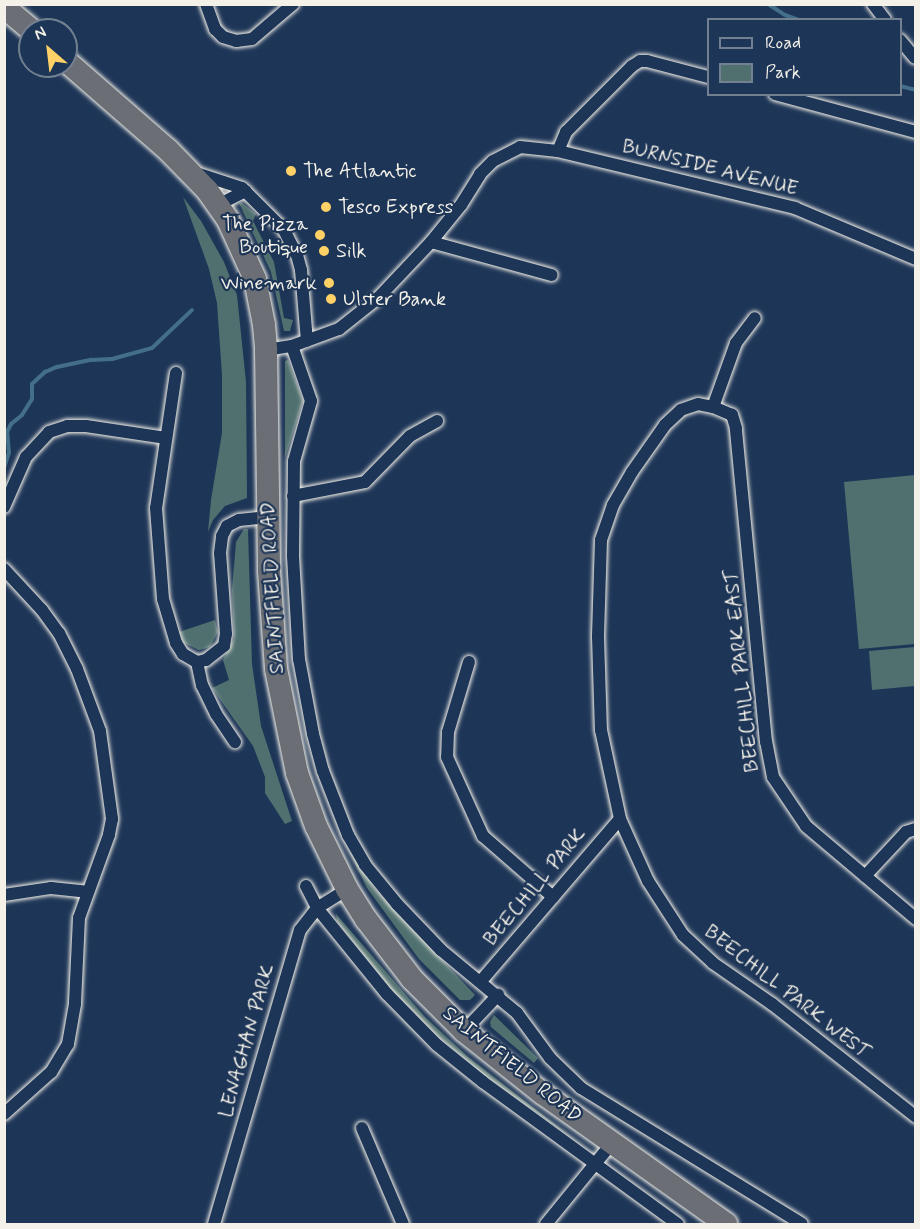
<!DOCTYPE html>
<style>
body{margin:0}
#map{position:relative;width:920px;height:1229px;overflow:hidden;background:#1d3557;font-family:Mynerve,sans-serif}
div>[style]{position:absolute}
.green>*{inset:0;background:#507070}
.stream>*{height:4px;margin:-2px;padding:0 2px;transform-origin:2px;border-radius:2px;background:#446f8a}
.roads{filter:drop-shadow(0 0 2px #f4f1e8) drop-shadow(0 0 2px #f4f1e8)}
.street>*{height:12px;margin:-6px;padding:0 6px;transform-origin:6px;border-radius:6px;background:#1d3557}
.highway>*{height:22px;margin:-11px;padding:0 11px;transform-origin:11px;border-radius:11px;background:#6b6f75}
.dots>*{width:16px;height:16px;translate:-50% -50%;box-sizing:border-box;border:3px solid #1d3557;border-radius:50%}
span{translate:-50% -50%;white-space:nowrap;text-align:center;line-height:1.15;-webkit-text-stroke:4.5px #1d3557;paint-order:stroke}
.street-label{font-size:20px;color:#f4f1e8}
.poi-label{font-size:20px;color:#f4f1e8}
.left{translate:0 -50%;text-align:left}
.right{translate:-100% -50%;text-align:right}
.frame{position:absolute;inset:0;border:6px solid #f4f1e8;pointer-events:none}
.legend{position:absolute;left:707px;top:18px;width:195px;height:78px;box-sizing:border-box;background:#1d3557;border:2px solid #738091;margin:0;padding:8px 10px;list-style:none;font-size:18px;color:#f4f1e8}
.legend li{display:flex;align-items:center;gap:12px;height:30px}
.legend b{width:30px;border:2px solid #738091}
.north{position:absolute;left:18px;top:18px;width:60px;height:60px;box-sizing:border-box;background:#1d3557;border:2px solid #738091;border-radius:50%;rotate:332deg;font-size:16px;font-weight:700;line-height:24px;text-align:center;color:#f4f1e8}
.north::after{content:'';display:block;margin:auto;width:21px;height:27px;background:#ffd166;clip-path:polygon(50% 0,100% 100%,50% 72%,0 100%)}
</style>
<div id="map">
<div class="green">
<i style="clip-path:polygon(183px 197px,201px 221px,224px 262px,237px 295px,246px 382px,247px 498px,225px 506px,213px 520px,208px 532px,211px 500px,222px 433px,222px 375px,217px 303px,209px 269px)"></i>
<i style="clip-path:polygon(239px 203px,242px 203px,256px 214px,253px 221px,274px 262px,284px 318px,293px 320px,290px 331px,284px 331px,271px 272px)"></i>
<i style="clip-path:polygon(288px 360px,303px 401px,285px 458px,285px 361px)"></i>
<i style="clip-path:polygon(915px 475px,915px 644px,859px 649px,844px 482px)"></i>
<i style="clip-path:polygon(244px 529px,248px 529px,252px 664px,261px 726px,292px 821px,285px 824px,265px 793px,265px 777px,253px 746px,212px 688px,229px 680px,223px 660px,234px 639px,232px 590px,236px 542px)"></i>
<i style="clip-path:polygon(215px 620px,218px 632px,210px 647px,199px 650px,184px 643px,179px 632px)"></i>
<i style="clip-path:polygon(915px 647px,915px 686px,872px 690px,869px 651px)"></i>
<i style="clip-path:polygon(349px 851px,375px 889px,475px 995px,470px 1000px,460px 1000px,419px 959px,367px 888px)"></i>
<i style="clip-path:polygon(336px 914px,425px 1017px,467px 1056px,575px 1140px,484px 1075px,416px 1018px,391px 991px,337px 921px)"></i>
<i style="clip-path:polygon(494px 1015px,538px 1058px,534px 1063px,491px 1027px,490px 1022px)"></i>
</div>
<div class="stream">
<i style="left:768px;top:4px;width:20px;rotate:33deg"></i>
<i style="left:785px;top:15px;width:15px;rotate:20deg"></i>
<i style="left:900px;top:86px;width:16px;rotate:14deg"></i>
<i style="left:4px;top:468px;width:16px;rotate:-72deg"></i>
<i style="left:9px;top:453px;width:21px;rotate:-95deg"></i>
<i style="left:7px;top:432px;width:9px;rotate:-63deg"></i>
<i style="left:11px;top:424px;width:14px;rotate:-39deg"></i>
<i style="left:22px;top:415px;width:19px;rotate:-58deg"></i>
<i style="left:32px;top:399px;width:15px;rotate:-90deg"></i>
<i style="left:32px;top:384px;width:18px;rotate:-43deg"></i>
<i style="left:45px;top:372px;width:13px;rotate:-23deg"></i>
<i style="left:57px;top:367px;width:35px;rotate:-12deg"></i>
<i style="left:91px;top:360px;width:21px;rotate:-3deg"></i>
<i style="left:112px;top:359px;width:41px;rotate:-15.4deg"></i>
<i style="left:152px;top:348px;width:55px;rotate:-43.5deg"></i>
</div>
<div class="roads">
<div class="street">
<i style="left:206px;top:4px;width:27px;rotate:70deg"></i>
<i style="left:215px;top:29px;width:11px;rotate:45deg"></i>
<i style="left:223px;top:37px;width:14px;rotate:17deg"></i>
<i style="left:236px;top:41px;width:16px;rotate:-7deg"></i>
<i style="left:252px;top:39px;width:54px;rotate:-40.5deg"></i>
<i style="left:873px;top:4px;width:20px;rotate:53deg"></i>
<i style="left:900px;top:40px;width:23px;rotate:50deg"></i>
<i style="left:775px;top:94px;width:146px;rotate:15.1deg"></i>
<i style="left:558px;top:151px;width:244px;rotate:13.5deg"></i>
<i style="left:795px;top:208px;width:131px;rotate:22.9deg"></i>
<i style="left:199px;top:174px;width:45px;rotate:18deg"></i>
<i style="left:242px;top:188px;width:59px;rotate:45deg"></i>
<i style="left:284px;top:230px;width:28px;rotate:63deg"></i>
<i style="left:297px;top:255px;width:16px;rotate:75deg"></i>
<i style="left:301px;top:270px;width:71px;rotate:85.2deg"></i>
<i style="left:218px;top:205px;width:31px;rotate:-27deg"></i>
<i style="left:431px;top:242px;width:48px;rotate:-51deg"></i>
<i style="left:461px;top:205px;width:36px;rotate:-58deg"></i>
<i style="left:480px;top:174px;width:18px;rotate:-45deg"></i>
<i style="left:493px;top:161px;width:30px;rotate:-27deg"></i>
<i style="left:520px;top:147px;width:38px;rotate:6deg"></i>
<i style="left:558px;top:151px;width:21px;rotate:-67deg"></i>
<i style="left:566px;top:132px;width:93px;rotate:-45deg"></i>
<i style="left:632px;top:66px;width:9px;rotate:-32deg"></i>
<i style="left:640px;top:61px;width:7px"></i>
<i style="left:647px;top:61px;width:63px;rotate:14.7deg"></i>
<i style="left:292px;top:346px;width:58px;rotate:70.9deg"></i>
<i style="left:311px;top:401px;width:62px;rotate:105.8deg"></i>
<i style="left:294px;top:461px;width:95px;rotate:90.6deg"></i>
<i style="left:293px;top:556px;width:103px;rotate:86.7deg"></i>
<i style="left:299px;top:659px;width:76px;rotate:79.4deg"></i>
<i style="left:313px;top:734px;width:38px;rotate:75deg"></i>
<i style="left:323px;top:771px;width:69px;rotate:68.7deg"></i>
<i style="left:348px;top:835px;width:34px;rotate:60deg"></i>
<i style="left:365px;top:865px;width:50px;rotate:50.6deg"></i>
<i style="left:397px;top:904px;width:64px;rotate:46.3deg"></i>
<i style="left:441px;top:950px;width:99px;rotate:39.7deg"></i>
<i style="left:517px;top:1013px;width:56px;rotate:53.7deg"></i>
<i style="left:550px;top:1058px;width:43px;rotate:44.1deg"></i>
<i style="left:581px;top:1088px;width:259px;rotate:31.6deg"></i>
<i style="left:266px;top:350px;width:26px;rotate:-9deg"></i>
<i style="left:292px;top:346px;width:50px;rotate:-19.9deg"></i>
<i style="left:339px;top:329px;width:50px;rotate:-38.5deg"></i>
<i style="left:378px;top:298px;width:77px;rotate:-46.6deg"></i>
<i style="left:431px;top:242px;width:125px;rotate:15.3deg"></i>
<i style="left:176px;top:373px;width:136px;rotate:98.4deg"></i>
<i style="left:156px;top:508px;width:91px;rotate:85.6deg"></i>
<i style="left:163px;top:599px;width:46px;rotate:73.5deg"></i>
<i style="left:176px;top:643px;width:13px;rotate:58deg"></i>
<i style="left:183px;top:654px;width:16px;rotate:30deg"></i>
<i style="left:197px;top:662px;width:24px;rotate:78deg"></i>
<i style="left:202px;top:685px;width:32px;rotate:64deg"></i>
<i style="left:216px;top:714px;width:34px;rotate:56deg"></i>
<i style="left:713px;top:407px;width:68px;rotate:-70.2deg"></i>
<i style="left:736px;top:343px;width:31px;rotate:-53deg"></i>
<i style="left:293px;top:496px;width:73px;rotate:-11deg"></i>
<i style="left:365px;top:482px;width:64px;rotate:-45.6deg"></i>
<i style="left:410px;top:436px;width:31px;rotate:-29deg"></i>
<i style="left:4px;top:507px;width:55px;rotate:-66.3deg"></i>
<i style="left:26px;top:457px;width:34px;rotate:-47deg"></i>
<i style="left:49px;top:432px;width:19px;rotate:-18deg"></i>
<i style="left:67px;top:426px;width:19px"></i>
<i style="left:86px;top:426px;width:81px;rotate:8.5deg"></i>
<i style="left:4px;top:569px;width:56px;rotate:47.2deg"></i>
<i style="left:42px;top:610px;width:29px;rotate:54deg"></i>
<i style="left:59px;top:633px;width:40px;rotate:63.4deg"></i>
<i style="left:77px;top:669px;width:66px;rotate:69.6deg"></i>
<i style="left:100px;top:731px;width:89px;rotate:82.2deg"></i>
<i style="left:112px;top:819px;width:16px;rotate:101deg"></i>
<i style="left:109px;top:835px;width:88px;rotate:109.9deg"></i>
<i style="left:79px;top:918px;width:86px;rotate:92.7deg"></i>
<i style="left:75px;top:1004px;width:41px;rotate:99.9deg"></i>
<i style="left:68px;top:1044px;width:33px;rotate:121deg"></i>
<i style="left:51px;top:1072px;width:63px;rotate:138.2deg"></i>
<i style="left:197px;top:662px;width:9px;rotate:-13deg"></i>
<i style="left:206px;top:660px;width:23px;rotate:-38deg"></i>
<i style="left:224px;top:646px;width:12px;rotate:-81deg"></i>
<i style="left:226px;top:634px;width:81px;rotate:-94.2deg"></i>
<i style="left:220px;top:553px;width:17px;rotate:-83deg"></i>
<i style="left:222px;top:536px;width:11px;rotate:-63deg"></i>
<i style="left:227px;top:526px;width:13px;rotate:-27deg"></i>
<i style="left:239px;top:520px;width:29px;rotate:-6deg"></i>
<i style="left:469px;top:662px;width:73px;rotate:106.7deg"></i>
<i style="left:448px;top:732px;width:25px;rotate:92deg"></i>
<i style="left:447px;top:757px;width:87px;rotate:65.5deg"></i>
<i style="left:483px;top:836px;width:93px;rotate:41.1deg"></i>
<i style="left:865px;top:876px;width:60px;rotate:-47deg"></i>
<i style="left:906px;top:832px;width:10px;rotate:-17deg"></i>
<i style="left:306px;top:886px;width:25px;rotate:63deg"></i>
<i style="left:317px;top:908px;width:111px;rotate:50.9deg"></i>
<i style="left:387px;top:994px;width:71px;rotate:45.6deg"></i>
<i style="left:437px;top:1045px;width:59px;rotate:38.8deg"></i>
<i style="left:483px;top:1082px;width:241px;rotate:36.1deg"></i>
<i style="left:4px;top:895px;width:48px;rotate:-8.5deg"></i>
<i style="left:51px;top:888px;width:36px;rotate:6deg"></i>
<i style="left:916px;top:919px;width:144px;rotate:-139.8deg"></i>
<i style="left:806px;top:826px;width:59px;rotate:-124deg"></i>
<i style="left:773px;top:777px;width:36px;rotate:-101deg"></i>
<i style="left:766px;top:742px;width:315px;rotate:-95.5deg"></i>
<i style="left:736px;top:428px;width:14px;rotate:-107deg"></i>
<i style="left:732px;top:415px;width:21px;rotate:-157deg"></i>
<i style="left:713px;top:407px;width:15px;rotate:-169deg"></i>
<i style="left:698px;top:404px;width:18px;rotate:161deg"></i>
<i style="left:681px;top:410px;width:22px;rotate:137deg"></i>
<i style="left:665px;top:425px;width:57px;rotate:125.1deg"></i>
<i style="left:632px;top:472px;width:38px;rotate:120deg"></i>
<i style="left:613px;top:505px;width:37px;rotate:109deg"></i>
<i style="left:601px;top:540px;width:97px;rotate:91.8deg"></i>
<i style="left:598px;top:637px;width:93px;rotate:88.2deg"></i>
<i style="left:601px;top:730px;width:91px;rotate:77.9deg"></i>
<i style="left:620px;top:819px;width:68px;rotate:65.7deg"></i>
<i style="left:648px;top:881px;width:64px;rotate:57.1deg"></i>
<i style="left:683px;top:935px;width:41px;rotate:43deg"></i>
<i style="left:713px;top:963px;width:72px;rotate:34.8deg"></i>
<i style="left:772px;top:1004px;width:183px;rotate:38.1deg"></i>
<i style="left:481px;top:981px;width:213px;rotate:-49.4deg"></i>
<i style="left:464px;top:1031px;width:50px;rotate:-46.6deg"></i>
<i style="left:362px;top:1128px;width:104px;rotate:66.9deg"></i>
<i style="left:214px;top:1224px;width:306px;rotate:-73.7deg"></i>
<i style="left:300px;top:930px;width:28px;rotate:-52deg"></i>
<i style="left:317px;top:908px;width:36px;rotate:-32deg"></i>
<i style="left:546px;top:1224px;width:104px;rotate:-50.8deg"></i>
</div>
<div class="highway">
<i style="left:4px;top:7px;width:35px;rotate:40deg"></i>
<i style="left:66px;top:61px;width:135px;rotate:41.1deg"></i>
<i style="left:168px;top:150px;width:56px;rotate:45.7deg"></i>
<i style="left:207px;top:190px;width:37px;rotate:55deg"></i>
<i style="left:228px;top:220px;width:65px;rotate:65.4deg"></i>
<i style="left:255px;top:279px;width:47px;rotate:78.9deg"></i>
<i style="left:264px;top:325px;width:25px;rotate:85deg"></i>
<i style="left:266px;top:350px;width:221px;rotate:89.2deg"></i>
<i style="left:269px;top:571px;width:98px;rotate:85.9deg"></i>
<i style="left:276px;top:669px;width:106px;rotate:78.6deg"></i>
<i style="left:297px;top:773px;width:56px;rotate:70.3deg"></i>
<i style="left:316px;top:826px;width:70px;rotate:63.8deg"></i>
<i style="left:347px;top:889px;width:36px;rotate:58deg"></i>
<i style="left:366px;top:919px;width:76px;rotate:52.5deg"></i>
<i style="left:412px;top:979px;width:74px;rotate:45deg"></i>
<i style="left:464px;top:1031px;width:100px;rotate:38.5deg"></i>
<i style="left:542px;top:1093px;width:226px;rotate:35.4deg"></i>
</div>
</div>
<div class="dots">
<i style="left:291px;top:171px;background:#ffd166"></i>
<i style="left:326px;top:207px;background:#ffd166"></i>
<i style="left:320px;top:235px;background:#ffd166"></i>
<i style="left:324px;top:251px;background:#ffd166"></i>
<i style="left:329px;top:283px;background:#ffd166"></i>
<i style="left:331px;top:299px;background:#ffd166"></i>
</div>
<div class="street-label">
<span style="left:710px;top:168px;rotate:14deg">BURNSIDE AVENUE</span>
<span style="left:273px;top:588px;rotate:-93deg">SAINTFIELD ROAD</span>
<span style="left:742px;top:671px;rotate:-96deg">BEECHILL PARK EAST</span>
<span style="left:535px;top:887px;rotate:-50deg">BEECHILL PARK</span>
<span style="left:787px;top:992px;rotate:38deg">BEECHILL PARK WEST</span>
<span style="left:247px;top:1041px;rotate:-74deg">LENAGHAN PARK</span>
<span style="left:512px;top:1065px;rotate:39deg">SAINTFIELD ROAD</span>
</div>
<div class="poi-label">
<span class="left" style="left:303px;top:171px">The Atlantic</span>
<span class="left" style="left:338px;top:207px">Tesco Express</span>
<span class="right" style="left:308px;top:236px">The Pizza<br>Boutique</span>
<span class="left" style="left:336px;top:251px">Silk</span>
<span class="right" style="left:317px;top:283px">Winemark</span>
<span class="left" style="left:343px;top:299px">Ulster Bank</span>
</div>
<div class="frame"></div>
<ul class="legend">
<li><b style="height:8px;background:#1d3557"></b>Road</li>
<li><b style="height:16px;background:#507070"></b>Park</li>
</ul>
<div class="north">N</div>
</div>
